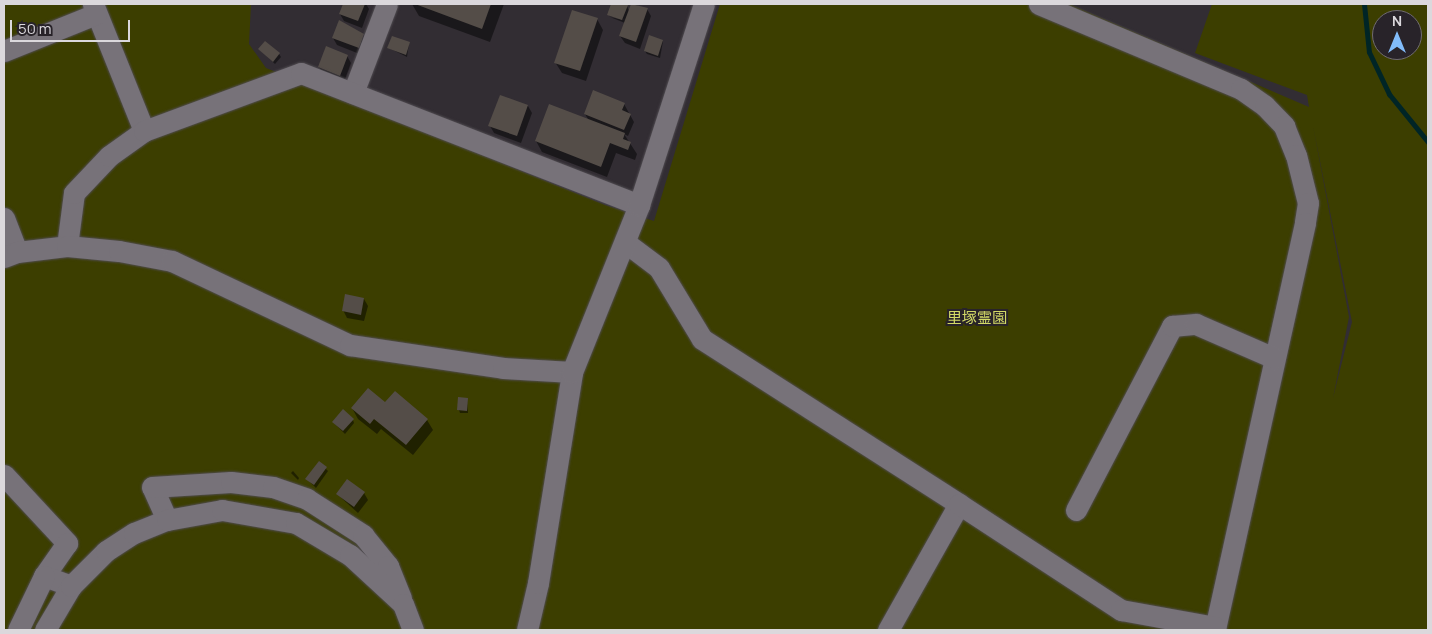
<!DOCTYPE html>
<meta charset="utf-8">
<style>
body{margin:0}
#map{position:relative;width:1432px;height:634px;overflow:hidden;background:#322d33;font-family:Manrope,"Noto Sans JP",sans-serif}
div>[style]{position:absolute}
.green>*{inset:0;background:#3c3e00}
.shadow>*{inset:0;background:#0007}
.stream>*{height:5px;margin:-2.5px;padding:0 2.5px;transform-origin:2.5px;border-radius:2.5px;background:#002526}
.building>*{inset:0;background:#544d48}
.roads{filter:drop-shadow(0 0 1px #504c51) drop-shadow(0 0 1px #504c51)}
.minor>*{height:21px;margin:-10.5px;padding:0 10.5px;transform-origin:10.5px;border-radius:10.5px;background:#777279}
span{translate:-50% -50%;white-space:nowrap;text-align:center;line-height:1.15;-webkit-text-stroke:4px #282329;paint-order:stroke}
.park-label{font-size:15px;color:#d2d966}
.frame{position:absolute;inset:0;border:5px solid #dbd8dc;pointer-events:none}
.north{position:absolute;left:1372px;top:10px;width:50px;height:50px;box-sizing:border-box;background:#282329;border:1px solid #706b71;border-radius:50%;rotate:0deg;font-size:14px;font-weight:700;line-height:20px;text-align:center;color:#dbd8dc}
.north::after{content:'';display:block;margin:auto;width:18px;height:22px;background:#82bcfa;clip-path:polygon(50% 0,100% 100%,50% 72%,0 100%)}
.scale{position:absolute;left:10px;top:20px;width:120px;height:22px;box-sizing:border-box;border:2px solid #dbd8dc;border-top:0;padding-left:6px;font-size:15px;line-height:18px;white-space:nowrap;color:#dbd8dc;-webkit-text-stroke:4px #282329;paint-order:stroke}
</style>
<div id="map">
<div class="green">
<i style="clip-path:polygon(evenodd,4px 4px,251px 4px,249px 44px,266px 68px,605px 205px,654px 221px,720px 4px,1069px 4px,1309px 107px,1307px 95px,1195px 53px,1212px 4px,1428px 4px,1428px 630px,4px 630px,4px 4px,1382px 20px,1412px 20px,1412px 50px,1382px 50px,1382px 20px,4px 4px,1313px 126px,1352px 322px,1333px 398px,1349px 317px,1313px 126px)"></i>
</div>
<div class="shadow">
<i style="clip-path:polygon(344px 4px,366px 4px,369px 9px,362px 28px,344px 21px,340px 14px)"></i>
<i style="clip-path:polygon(412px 4px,504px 4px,490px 42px,419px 16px)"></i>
<i style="clip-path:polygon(612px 4px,627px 6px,629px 11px,632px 4px,647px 9px,651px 16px,640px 49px,625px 43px,620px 36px,625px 23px,610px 17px,629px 21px,609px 16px)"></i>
<i style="clip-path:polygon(597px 19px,603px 30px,586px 81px,562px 73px,555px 62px)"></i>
<i style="clip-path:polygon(363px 34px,367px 42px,362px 55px,337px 45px,333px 38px)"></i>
<i style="clip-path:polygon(663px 41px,660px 58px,647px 54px,645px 51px)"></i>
<i style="clip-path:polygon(409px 43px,407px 57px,389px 48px)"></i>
<i style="clip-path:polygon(260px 50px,279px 54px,281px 57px,275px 64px)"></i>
<i style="clip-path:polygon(347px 56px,351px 63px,344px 82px,323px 74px,319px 67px)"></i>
<i style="clip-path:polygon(501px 97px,528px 106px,532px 113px,521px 143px,494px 133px,490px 126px)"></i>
<i style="clip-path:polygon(624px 104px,634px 122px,628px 136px,624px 134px,637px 154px,635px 160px,616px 153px,607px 177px,542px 152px,536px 141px,589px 121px,585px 114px)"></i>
<i style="clip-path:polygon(364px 299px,368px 306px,364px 321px,347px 318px,343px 310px)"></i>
<i style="clip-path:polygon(467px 399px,468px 413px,460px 413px,459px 410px)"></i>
<i style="clip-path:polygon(385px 404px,427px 420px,433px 430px,413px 455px,381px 429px,377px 434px,358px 419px,352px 408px)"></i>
<i style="clip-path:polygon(353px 420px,354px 423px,345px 434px,333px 422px)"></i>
<i style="clip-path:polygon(320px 463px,328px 471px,316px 488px,307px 479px)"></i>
<i style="clip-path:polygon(293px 471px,299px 478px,298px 480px,291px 473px)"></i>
<i style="clip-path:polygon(364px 493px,368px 500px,358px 513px,337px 494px)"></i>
</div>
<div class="stream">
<i style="left:1364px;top:4px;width:48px;rotate:84.1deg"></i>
<i style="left:1369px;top:52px;width:47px;rotate:64.5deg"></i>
<i style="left:1389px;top:94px;width:62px;rotate:50.9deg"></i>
</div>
<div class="building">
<i style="clip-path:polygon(343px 4px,365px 4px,358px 21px,339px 14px)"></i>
<i style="clip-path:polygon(415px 4px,491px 4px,482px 29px)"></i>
<i style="clip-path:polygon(611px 4px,628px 5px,622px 20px,607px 15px)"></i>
<i style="clip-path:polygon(631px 4px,648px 8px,636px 42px,619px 36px)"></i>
<i style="clip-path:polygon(572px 10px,598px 18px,580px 71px,554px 63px)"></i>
<i style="clip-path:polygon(339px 20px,364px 34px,359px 48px,332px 38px)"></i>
<i style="clip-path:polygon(649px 35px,663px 40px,658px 56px,644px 51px)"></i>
<i style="clip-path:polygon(392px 36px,410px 42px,406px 55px,387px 48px)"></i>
<i style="clip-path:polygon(265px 41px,280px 53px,273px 62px,258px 49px)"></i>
<i style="clip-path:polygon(326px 46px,348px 55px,340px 76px,318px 67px)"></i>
<i style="clip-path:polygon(593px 90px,625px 103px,622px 110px,631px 114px,624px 130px,584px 114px)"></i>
<i style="clip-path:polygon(500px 95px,528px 105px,517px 136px,488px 126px)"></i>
<i style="clip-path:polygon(549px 104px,625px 133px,623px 139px,631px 142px,628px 150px,610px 143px,601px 167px,535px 141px)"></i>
<i style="clip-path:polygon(345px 294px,364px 298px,361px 315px,342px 311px)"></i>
<i style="clip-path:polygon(368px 388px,385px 402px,395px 391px,428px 419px,406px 445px,374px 419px,370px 424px,351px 408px)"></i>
<i style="clip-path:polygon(458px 397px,468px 398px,467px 411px,457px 410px)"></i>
<i style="clip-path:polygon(343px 409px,354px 419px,343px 431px,332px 422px)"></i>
<i style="clip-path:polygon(319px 461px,327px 467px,314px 485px,305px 479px)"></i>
<i style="clip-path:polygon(347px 479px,365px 492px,354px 507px,336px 494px)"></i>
</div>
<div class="roads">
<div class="minor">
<i style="left:93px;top:4px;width:137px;rotate:68.1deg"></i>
<i style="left:1039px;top:4px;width:219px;rotate:22.8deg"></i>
<i style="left:1241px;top:89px;width:29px;rotate:35deg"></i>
<i style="left:1265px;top:106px;width:28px;rotate:46deg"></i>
<i style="left:1284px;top:126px;width:31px;rotate:68deg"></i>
<i style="left:1296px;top:155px;width:49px;rotate:76deg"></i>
<i style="left:1308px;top:203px;width:20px;rotate:99deg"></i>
<i style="left:1305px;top:223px;width:417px;rotate:102.5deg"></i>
<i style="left:4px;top:51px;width:99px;rotate:-21.9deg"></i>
<i style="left:353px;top:93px;width:95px;rotate:-69.1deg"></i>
<i style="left:4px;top:218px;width:36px;rotate:69deg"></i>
<i style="left:626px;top:243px;width:41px;rotate:37.1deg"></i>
<i style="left:659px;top:268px;width:83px;rotate:58.8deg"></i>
<i style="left:702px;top:339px;width:305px;rotate:32.7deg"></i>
<i style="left:959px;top:504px;width:145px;rotate:119.4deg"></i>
<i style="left:67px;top:246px;width:53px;rotate:-82.5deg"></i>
<i style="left:74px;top:193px;width:51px;rotate:-46.6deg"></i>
<i style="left:109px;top:156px;width:43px;rotate:-35.5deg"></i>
<i style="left:144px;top:131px;width:167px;rotate:-20.3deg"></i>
<i style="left:301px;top:73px;width:363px;rotate:21.3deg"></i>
<i style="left:4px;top:257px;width:14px;rotate:-21deg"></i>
<i style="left:17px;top:252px;width:50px;rotate:-6.8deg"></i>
<i style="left:67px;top:246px;width:52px;rotate:5.5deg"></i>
<i style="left:119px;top:251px;width:54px;rotate:10.7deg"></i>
<i style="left:172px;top:261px;width:197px;rotate:25.3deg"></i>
<i style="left:350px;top:345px;width:155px;rotate:8.5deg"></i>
<i style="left:503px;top:368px;width:69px;rotate:3.3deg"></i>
<i style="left:4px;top:475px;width:93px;rotate:47.2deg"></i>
<i style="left:67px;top:543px;width:40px;rotate:124.9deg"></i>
<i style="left:44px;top:576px;width:29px;rotate:20deg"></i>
<i style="left:959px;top:504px;width:194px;rotate:33.2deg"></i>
<i style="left:1121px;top:610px;width:96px;rotate:10.3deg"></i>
<i style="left:1076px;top:510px;width:208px;rotate:-62.4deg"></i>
<i style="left:1172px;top:326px;width:24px;rotate:-5deg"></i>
<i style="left:1196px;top:324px;width:85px;rotate:23.6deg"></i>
<i style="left:167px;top:520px;width:36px;rotate:-114deg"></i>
<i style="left:152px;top:487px;width:79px;rotate:-3.6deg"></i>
<i style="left:231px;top:482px;width:42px;rotate:6.8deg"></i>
<i style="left:273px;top:487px;width:36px;rotate:19deg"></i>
<i style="left:307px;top:499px;width:67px;rotate:32.7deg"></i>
<i style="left:363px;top:535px;width:40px;rotate:51deg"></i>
<i style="left:388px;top:566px;width:35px;rotate:68deg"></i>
<i style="left:18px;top:630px;width:60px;rotate:-64.3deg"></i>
<i style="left:45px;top:630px;width:51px;rotate:-59.4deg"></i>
<i style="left:71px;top:586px;width:49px;rotate:-45deg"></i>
<i style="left:106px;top:551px;width:33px;rotate:-33deg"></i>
<i style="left:134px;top:533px;width:35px;rotate:-22deg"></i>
<i style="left:167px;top:520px;width:56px;rotate:-10.3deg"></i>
<i style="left:222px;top:510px;width:75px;rotate:10deg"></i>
<i style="left:296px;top:523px;width:63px;rotate:30.7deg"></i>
<i style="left:350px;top:555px;width:72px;rotate:42.8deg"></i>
<i style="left:403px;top:604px;width:28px;rotate:69deg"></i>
<i style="left:527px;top:630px;width:48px;rotate:-76.8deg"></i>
<i style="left:538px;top:583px;width:214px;rotate:-80.8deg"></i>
<i style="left:572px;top:372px;width:180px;rotate:-68.1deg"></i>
<i style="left:639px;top:205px;width:211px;rotate:-72.1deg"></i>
</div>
</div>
<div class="park-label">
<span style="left:977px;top:318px">里塚霊園</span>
</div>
<div class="frame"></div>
<div class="north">N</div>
<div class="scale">50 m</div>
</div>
